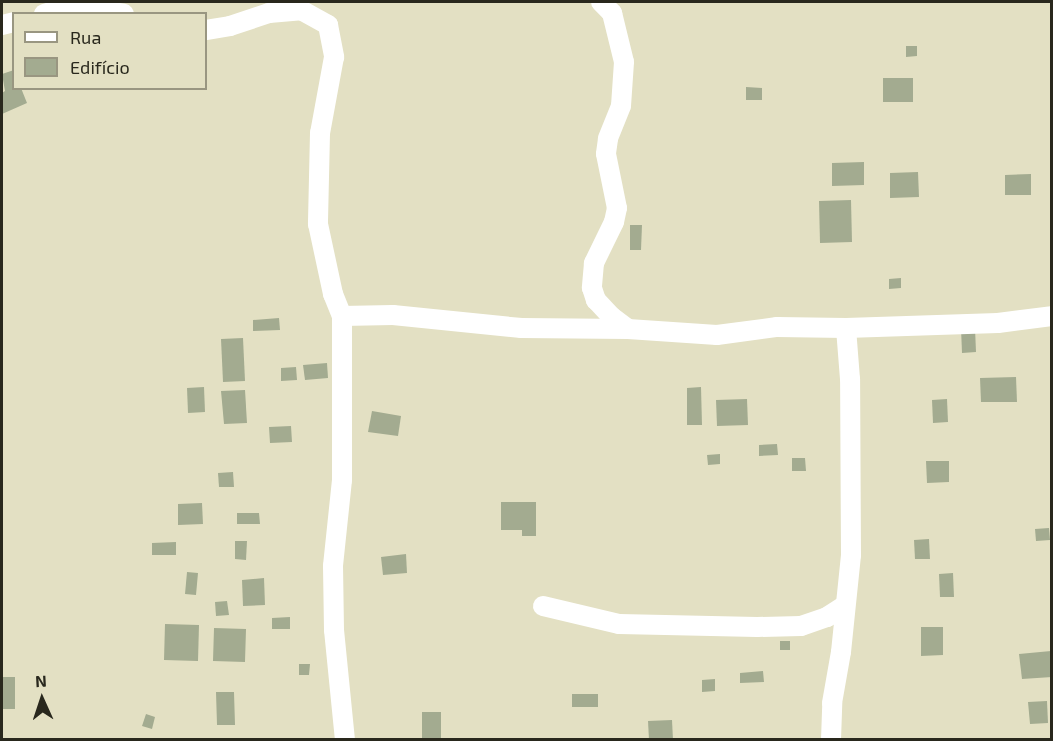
<!DOCTYPE html>
<meta charset="utf-8">
<style>
body{margin:0}
#map{position:relative;width:1053px;height:741px;overflow:hidden;background:#e3e0c3;font-family:"Exo 2",sans-serif}
div>[style]{position:absolute}
.building>*{inset:0;background:#a3ab90}
.street>*{height:20px;margin:-10px;padding:0 10px;transform-origin:10px;border-radius:10px;background:#fff}
span{translate:-50% -50%;white-space:nowrap;text-align:center;line-height:1.15;-webkit-text-stroke:4.5px #e3e0c3;paint-order:stroke}
.frame{position:absolute;inset:0;border:3px solid #29281d;pointer-events:none}
.legend{position:absolute;left:12px;top:12px;width:195px;height:78px;box-sizing:border-box;background:#e3e0c3;border:2px solid #999681;margin:0;padding:8px 10px;list-style:none;font-size:18px;color:#29281d}
.legend li{display:flex;align-items:center;gap:12px;height:30px}
.legend b{width:30px;border:2px solid #999681}
.north{position:absolute;left:12px;top:669px;width:60px;height:60px;-webkit-text-stroke:4px #e3e0c3;paint-order:stroke;rotate:357deg;font-size:16px;font-weight:700;line-height:24px;text-align:center;color:#29281d}
.north::after{content:'';display:block;margin:auto;width:21px;height:27px;background:#29281d;clip-path:polygon(50% 0,100% 100%,50% 72%,0 100%)}
</style>
<div id="map">
<div class="building">
<i style="clip-path:polygon(906px 46px,917px 46px,917px 56px,906px 57px)"></i>
<i style="clip-path:polygon(14px 70px,14px 88px,21px 88px,27px 103px,2px 114px,2px 93px,5px 91px,2px 74px)"></i>
<i style="clip-path:polygon(883px 78px,913px 78px,913px 102px,883px 102px)"></i>
<i style="clip-path:polygon(746px 87px,762px 88px,762px 100px,746px 100px)"></i>
<i style="clip-path:polygon(864px 162px,864px 185px,832px 186px,832px 163px)"></i>
<i style="clip-path:polygon(918px 172px,919px 197px,890px 198px,890px 173px)"></i>
<i style="clip-path:polygon(1031px 174px,1031px 195px,1005px 195px,1005px 175px)"></i>
<i style="clip-path:polygon(851px 200px,852px 242px,820px 243px,819px 201px)"></i>
<i style="clip-path:polygon(630px 225px,642px 225px,641px 250px,630px 250px)"></i>
<i style="clip-path:polygon(901px 278px,901px 288px,889px 289px,889px 279px)"></i>
<i style="clip-path:polygon(279px 318px,280px 330px,253px 331px,253px 320px)"></i>
<i style="clip-path:polygon(961px 328px,975px 328px,976px 352px,962px 353px)"></i>
<i style="clip-path:polygon(243px 338px,245px 381px,223px 382px,221px 339px)"></i>
<i style="clip-path:polygon(327px 363px,328px 378px,305px 380px,303px 365px)"></i>
<i style="clip-path:polygon(296px 367px,297px 380px,281px 381px,281px 368px)"></i>
<i style="clip-path:polygon(1016px 377px,1017px 402px,981px 402px,980px 378px)"></i>
<i style="clip-path:polygon(204px 387px,205px 412px,188px 413px,187px 388px)"></i>
<i style="clip-path:polygon(701px 387px,702px 425px,687px 425px,687px 388px)"></i>
<i style="clip-path:polygon(245px 390px,247px 423px,224px 424px,221px 391px)"></i>
<i style="clip-path:polygon(747px 399px,748px 425px,717px 426px,716px 400px)"></i>
<i style="clip-path:polygon(947px 399px,948px 422px,933px 423px,932px 400px)"></i>
<i style="clip-path:polygon(372px 411px,401px 416px,398px 436px,368px 432px)"></i>
<i style="clip-path:polygon(291px 426px,292px 442px,270px 443px,269px 427px)"></i>
<i style="clip-path:polygon(777px 444px,778px 455px,759px 456px,759px 445px)"></i>
<i style="clip-path:polygon(720px 454px,720px 464px,708px 465px,707px 455px)"></i>
<i style="clip-path:polygon(792px 458px,805px 458px,806px 471px,792px 471px)"></i>
<i style="clip-path:polygon(926px 461px,949px 461px,949px 482px,927px 483px)"></i>
<i style="clip-path:polygon(233px 472px,234px 487px,219px 487px,218px 473px)"></i>
<i style="clip-path:polygon(501px 502px,536px 502px,536px 536px,522px 536px,522px 530px,501px 530px)"></i>
<i style="clip-path:polygon(202px 503px,203px 524px,178px 525px,178px 504px)"></i>
<i style="clip-path:polygon(237px 513px,259px 513px,260px 524px,237px 524px)"></i>
<i style="clip-path:polygon(1049px 528px,1050px 540px,1036px 541px,1035px 529px)"></i>
<i style="clip-path:polygon(929px 539px,930px 559px,915px 559px,914px 540px)"></i>
<i style="clip-path:polygon(235px 541px,247px 541px,246px 560px,235px 559px)"></i>
<i style="clip-path:polygon(176px 542px,176px 555px,152px 555px,152px 543px)"></i>
<i style="clip-path:polygon(406px 554px,407px 573px,383px 575px,381px 557px)"></i>
<i style="clip-path:polygon(187px 572px,198px 573px,196px 595px,185px 594px)"></i>
<i style="clip-path:polygon(953px 573px,954px 597px,940px 597px,939px 574px)"></i>
<i style="clip-path:polygon(264px 578px,265px 605px,243px 606px,242px 580px)"></i>
<i style="clip-path:polygon(227px 601px,229px 615px,216px 616px,215px 602px)"></i>
<i style="clip-path:polygon(290px 617px,290px 629px,272px 629px,272px 618px)"></i>
<i style="clip-path:polygon(165px 624px,199px 625px,198px 661px,164px 660px)"></i>
<i style="clip-path:polygon(921px 627px,943px 627px,943px 655px,921px 656px)"></i>
<i style="clip-path:polygon(214px 628px,246px 629px,245px 662px,213px 661px)"></i>
<i style="clip-path:polygon(780px 641px,790px 641px,790px 650px,780px 650px)"></i>
<i style="clip-path:polygon(1051px 651px,1052px 677px,1022px 679px,1019px 654px)"></i>
<i style="clip-path:polygon(299px 664px,310px 664px,309px 675px,299px 675px)"></i>
<i style="clip-path:polygon(763px 671px,764px 682px,740px 683px,740px 673px)"></i>
<i style="clip-path:polygon(2px 677px,15px 677px,15px 709px,2px 709px)"></i>
<i style="clip-path:polygon(715px 679px,715px 691px,702px 692px,702px 680px)"></i>
<i style="clip-path:polygon(216px 692px,234px 692px,235px 725px,217px 725px)"></i>
<i style="clip-path:polygon(572px 694px,598px 694px,598px 707px,572px 707px)"></i>
<i style="clip-path:polygon(1047px 701px,1048px 723px,1030px 724px,1028px 702px)"></i>
<i style="clip-path:polygon(422px 712px,441px 712px,441px 738px,422px 738px)"></i>
<i style="clip-path:polygon(146px 714px,155px 717px,152px 729px,142px 726px)"></i>
<i style="clip-path:polygon(672px 720px,673px 740px,649px 740px,648px 721px)"></i>
</div>
<div class="street">
<i style="left:601px;top:2px;width:16px;rotate:45deg"></i>
<i style="left:612px;top:13px;width:50px;rotate:76.2deg"></i>
<i style="left:624px;top:62px;width:44px;rotate:93.9deg"></i>
<i style="left:621px;top:106px;width:35px;rotate:112deg"></i>
<i style="left:608px;top:139px;width:15px;rotate:98deg"></i>
<i style="left:606px;top:154px;width:55px;rotate:78.5deg"></i>
<i style="left:617px;top:208px;width:14px;rotate:102deg"></i>
<i style="left:614px;top:222px;width:46px;rotate:116deg"></i>
<i style="left:594px;top:263px;width:25px;rotate:95deg"></i>
<i style="left:592px;top:288px;width:13px;rotate:72deg"></i>
<i style="left:596px;top:300px;width:23px;rotate:47deg"></i>
<i style="left:612px;top:317px;width:20px;rotate:37deg"></i>
<i style="left:44px;top:14px;width:14px;rotate:-17deg"></i>
<i style="left:57px;top:10px;width:40px"></i>
<i style="left:97px;top:10px;width:27px;rotate:8deg"></i>
<i style="left:2px;top:25px;width:12px;rotate:-14deg"></i>
<i style="left:206px;top:30px;width:24px;rotate:-9deg"></i>
<i style="left:230px;top:26px;width:41px;rotate:-18.4deg"></i>
<i style="left:269px;top:13px;width:32px;rotate:-5deg"></i>
<i style="left:301px;top:10px;width:31px;rotate:29deg"></i>
<i style="left:328px;top:25px;width:33px;rotate:79deg"></i>
<i style="left:334px;top:57px;width:77px;rotate:100.4deg"></i>
<i style="left:320px;top:133px;width:91px;rotate:91.3deg"></i>
<i style="left:318px;top:224px;width:72px;rotate:77.9deg"></i>
<i style="left:333px;top:294px;width:24px;rotate:68deg"></i>
<i style="left:342px;top:316px;width:51px;rotate:-1.1deg"></i>
<i style="left:393px;top:315px;width:129px;rotate:5.8deg"></i>
<i style="left:521px;top:328px;width:107px;rotate:0.5deg"></i>
<i style="left:628px;top:329px;width:89px;rotate:3.9deg"></i>
<i style="left:717px;top:335px;width:61px;rotate:-7.6deg"></i>
<i style="left:777px;top:327px;width:69px;rotate:0.8deg"></i>
<i style="left:342px;top:316px;width:164px;rotate:90deg"></i>
<i style="left:342px;top:480px;width:86px;rotate:96deg"></i>
<i style="left:333px;top:566px;width:64px;rotate:89.1deg"></i>
<i style="left:334px;top:630px;width:111px;rotate:84.3deg"></i>
<i style="left:543px;top:606px;width:78px;rotate:13.3deg"></i>
<i style="left:619px;top:624px;width:138px;rotate:1.2deg"></i>
<i style="left:757px;top:627px;width:44px;rotate:-1.3deg"></i>
<i style="left:801px;top:626px;width:28px;rotate:-19deg"></i>
<i style="left:827px;top:617px;width:20px;rotate:-33deg"></i>
<i style="left:831px;top:740px;width:37px;rotate:-88deg"></i>
<i style="left:832px;top:703px;width:52px;rotate:-80deg"></i>
<i style="left:841px;top:652px;width:98px;rotate:-84.1deg"></i>
<i style="left:851px;top:555px;width:176px;rotate:-90.3deg"></i>
<i style="left:850px;top:379px;width:51px;rotate:-94.5deg"></i>
<i style="left:846px;top:328px;width:152px;rotate:-1.9deg"></i>
<i style="left:998px;top:323px;width:54px;rotate:-7.4deg"></i>
</div>
<div class="frame"></div>
<ul class="legend">
<li><b style="height:8px;background:#fff"></b>Rua</li>
<li><b style="height:16px;background:#a3ab90"></b>Edifício</li>
</ul>
<div class="north">N</div>
</div>
